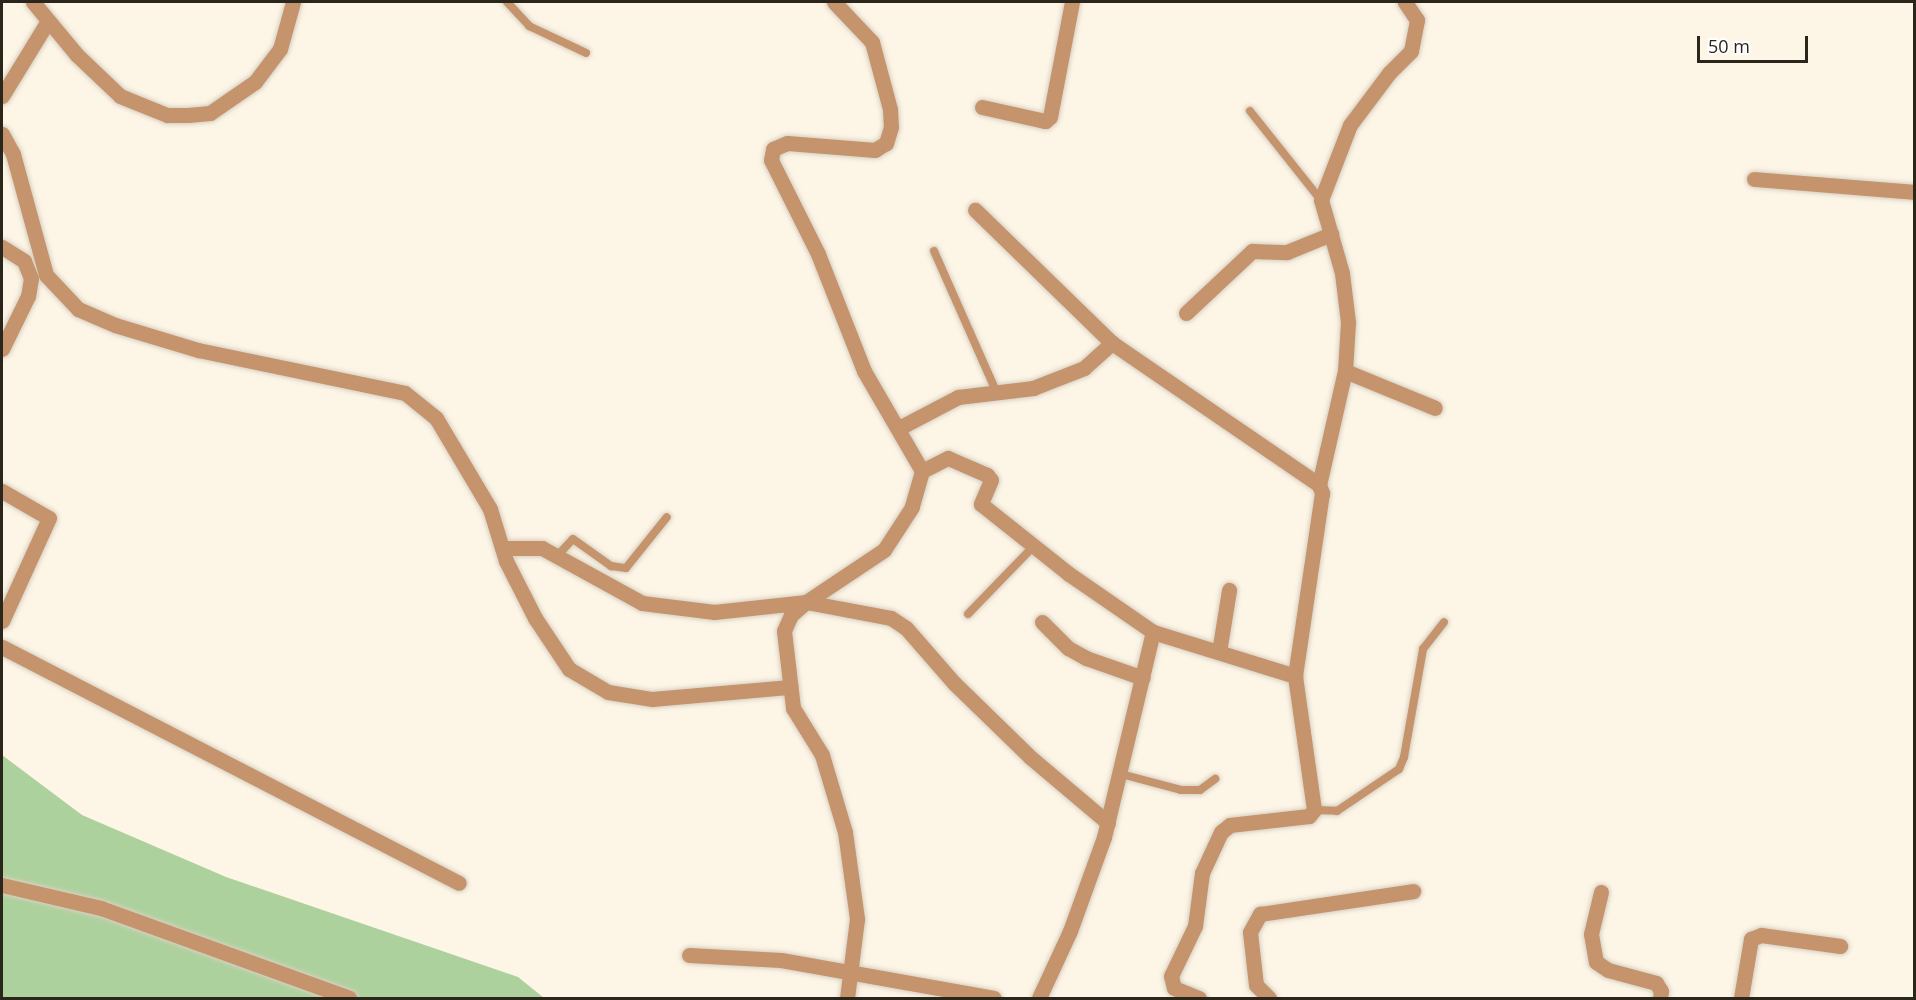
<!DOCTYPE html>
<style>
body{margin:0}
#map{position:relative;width:1916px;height:1000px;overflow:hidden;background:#fdf5e6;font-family:"Open Sans",sans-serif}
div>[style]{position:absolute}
.green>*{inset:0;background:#add19c}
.roads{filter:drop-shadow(0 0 2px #d7d0c2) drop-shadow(0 0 2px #d7d0c2)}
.service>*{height:8px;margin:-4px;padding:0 4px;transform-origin:4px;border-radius:4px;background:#c5936c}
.minor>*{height:15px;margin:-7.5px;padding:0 7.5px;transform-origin:7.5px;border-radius:7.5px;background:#c5936c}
span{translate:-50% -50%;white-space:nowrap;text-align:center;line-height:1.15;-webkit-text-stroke:4.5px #fff;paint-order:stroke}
.frame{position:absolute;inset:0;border:3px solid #2b261c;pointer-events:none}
.scale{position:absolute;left:1697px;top:36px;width:111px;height:27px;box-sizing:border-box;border:3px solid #2b261c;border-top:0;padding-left:8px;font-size:18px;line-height:21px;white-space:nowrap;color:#2b261c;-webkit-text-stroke:4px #fff;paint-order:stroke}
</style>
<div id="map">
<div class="green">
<i style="clip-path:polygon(2px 755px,82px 815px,226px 877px,518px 977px,544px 998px,2px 998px)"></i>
</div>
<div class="roads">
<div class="service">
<i style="left:507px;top:2px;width:33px;rotate:47deg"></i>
<i style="left:529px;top:26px;width:63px;rotate:25.3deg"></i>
<i style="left:1250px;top:111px;width:112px;rotate:51.5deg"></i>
<i style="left:934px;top:251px;width:153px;rotate:66.1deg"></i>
<i style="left:557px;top:556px;width:23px;rotate:-47deg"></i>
<i style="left:573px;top:539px;width:47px;rotate:35.4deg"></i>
<i style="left:611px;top:566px;width:15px;rotate:8deg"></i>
<i style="left:626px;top:568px;width:65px;rotate:-51.2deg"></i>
<i style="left:968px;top:614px;width:95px;rotate:-45.9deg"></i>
<i style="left:1121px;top:774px;width:62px;rotate:14.9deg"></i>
<i style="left:1181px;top:790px;width:19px"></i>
<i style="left:1200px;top:790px;width:19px;rotate:-36deg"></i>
<i style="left:1314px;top:810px;width:23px;rotate:2deg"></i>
<i style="left:1337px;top:811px;width:75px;rotate:-34.1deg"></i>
<i style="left:1399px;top:769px;width:13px;rotate:-67deg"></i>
<i style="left:1404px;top:757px;width:110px;rotate:-80deg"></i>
<i style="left:1423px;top:649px;width:34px;rotate:-52deg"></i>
</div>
<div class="minor">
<i style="left:33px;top:2px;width:69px;rotate:50.3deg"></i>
<i style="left:77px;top:55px;width:59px;rotate:43.6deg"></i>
<i style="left:120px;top:96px;width:51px;rotate:22deg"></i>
<i style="left:167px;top:115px;width:21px"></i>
<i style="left:188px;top:115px;width:22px;rotate:-5deg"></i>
<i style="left:210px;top:113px;width:55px;rotate:-34.6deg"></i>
<i style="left:255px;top:82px;width:41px;rotate:-52.9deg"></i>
<i style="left:280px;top:49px;width:49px;rotate:-74.5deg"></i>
<i style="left:834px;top:2px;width:55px;rotate:46.5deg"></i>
<i style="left:872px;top:42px;width:69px;rotate:75deg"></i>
<i style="left:890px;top:109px;width:18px;rotate:87deg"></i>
<i style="left:891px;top:127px;width:17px;rotate:107deg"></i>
<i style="left:886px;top:143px;width:13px;rotate:148deg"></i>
<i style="left:875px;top:150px;width:88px;rotate:-175.5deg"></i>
<i style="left:787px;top:143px;width:15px;rotate:157deg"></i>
<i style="left:773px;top:149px;width:11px;rotate:100deg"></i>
<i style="left:771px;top:160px;width:105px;rotate:63.4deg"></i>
<i style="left:818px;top:254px;width:126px;rotate:68.5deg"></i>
<i style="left:864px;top:371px;width:116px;rotate:59.9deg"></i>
<i style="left:922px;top:471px;width:37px;rotate:106deg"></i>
<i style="left:912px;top:507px;width:51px;rotate:123.1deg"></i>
<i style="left:884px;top:550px;width:94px;rotate:146.3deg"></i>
<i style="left:806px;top:602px;width:20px;rotate:139deg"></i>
<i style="left:791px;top:615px;width:17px;rotate:114deg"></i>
<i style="left:784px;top:631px;width:78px;rotate:83.3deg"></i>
<i style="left:793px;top:708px;width:55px;rotate:58.3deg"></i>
<i style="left:822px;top:755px;width:80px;rotate:73.4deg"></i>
<i style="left:845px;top:832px;width:88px;rotate:82.1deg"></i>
<i style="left:857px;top:919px;width:80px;rotate:97.2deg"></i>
<i style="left:2px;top:96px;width:88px;rotate:-58.5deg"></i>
<i style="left:982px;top:107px;width:65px;rotate:12.5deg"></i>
<i style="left:1045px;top:121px;width:6px;rotate:-39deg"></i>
<i style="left:1050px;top:117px;width:117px;rotate:-79.2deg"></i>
<i style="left:2px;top:134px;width:23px;rotate:61deg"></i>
<i style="left:13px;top:154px;width:125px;rotate:74.7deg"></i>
<i style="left:46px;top:275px;width:47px;rotate:46.7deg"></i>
<i style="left:78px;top:309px;width:40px;rotate:23.4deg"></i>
<i style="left:115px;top:325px;width:87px;rotate:16.8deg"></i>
<i style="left:198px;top:350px;width:211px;rotate:11.7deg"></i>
<i style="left:405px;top:393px;width:40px;rotate:39deg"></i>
<i style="left:436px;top:418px;width:106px;rotate:59.3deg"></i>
<i style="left:490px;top:509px;width:54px;rotate:72.9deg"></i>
<i style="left:506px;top:561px;width:64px;rotate:63deg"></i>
<i style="left:535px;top:618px;width:61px;rotate:56.3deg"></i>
<i style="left:569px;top:669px;width:45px;rotate:30.5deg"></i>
<i style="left:608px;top:692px;width:45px;rotate:9deg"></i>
<i style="left:652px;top:699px;width:139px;rotate:-5deg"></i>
<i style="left:1754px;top:179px;width:161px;rotate:4.6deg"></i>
<i style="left:2px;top:247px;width:26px;rotate:32deg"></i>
<i style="left:24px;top:261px;width:18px;rotate:68deg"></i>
<i style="left:31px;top:278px;width:18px;rotate:99deg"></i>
<i style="left:28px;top:296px;width:59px;rotate:116.1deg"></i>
<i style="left:1186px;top:313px;width:91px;rotate:-43.2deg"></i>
<i style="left:1252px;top:251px;width:35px;rotate:2deg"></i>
<i style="left:1287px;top:252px;width:48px;rotate:-22.2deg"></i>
<i style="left:1112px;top:343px;width:251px;rotate:34.4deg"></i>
<i style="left:1319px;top:485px;width:9px;rotate:69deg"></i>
<i style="left:1322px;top:493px;width:185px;rotate:98.4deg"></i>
<i style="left:1345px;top:371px;width:97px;rotate:22.3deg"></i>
<i style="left:899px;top:428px;width:67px;rotate:-27.7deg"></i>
<i style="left:958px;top:397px;width:76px;rotate:-6.8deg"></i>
<i style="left:1033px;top:388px;width:55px;rotate:-21.4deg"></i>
<i style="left:1084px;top:368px;width:38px;rotate:-42deg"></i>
<i style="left:1112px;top:343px;width:191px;rotate:-135.8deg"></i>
<i style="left:922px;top:471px;width:29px;rotate:-27deg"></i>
<i style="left:948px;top:458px;width:43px;rotate:23.6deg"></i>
<i style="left:987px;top:475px;width:6px;rotate:51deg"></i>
<i style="left:991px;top:480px;width:26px;rotate:113deg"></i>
<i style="left:981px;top:504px;width:112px;rotate:38.5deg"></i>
<i style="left:1069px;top:574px;width:102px;rotate:34.6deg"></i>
<i style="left:1153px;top:632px;width:149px;rotate:17.2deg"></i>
<i style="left:1295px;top:676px;width:135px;rotate:81.9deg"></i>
<i style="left:1314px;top:810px;width:8px;rotate:130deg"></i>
<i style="left:1309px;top:816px;width:80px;rotate:173.5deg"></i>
<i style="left:1230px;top:825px;width:11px;rotate:142deg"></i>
<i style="left:1221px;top:832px;width:45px;rotate:114.9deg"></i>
<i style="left:1202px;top:873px;width:53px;rotate:97.5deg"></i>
<i style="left:1195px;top:926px;width:55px;rotate:115.6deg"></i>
<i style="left:1171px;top:976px;width:12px;rotate:76deg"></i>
<i style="left:1174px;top:988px;width:27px;rotate:22deg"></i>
<i style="left:1319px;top:485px;width:117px;rotate:-77.2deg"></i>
<i style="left:1345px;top:371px;width:49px;rotate:-86.5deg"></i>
<i style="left:1348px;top:322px;width:49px;rotate:-97deg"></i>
<i style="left:1342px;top:273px;width:76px;rotate:-106deg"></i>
<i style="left:1321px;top:200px;width:80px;rotate:-68.9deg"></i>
<i style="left:1350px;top:125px;width:65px;rotate:-53.1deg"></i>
<i style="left:1389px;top:73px;width:31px;rotate:-45deg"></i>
<i style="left:1411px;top:51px;width:32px;rotate:-79deg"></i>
<i style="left:1417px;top:20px;width:22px;rotate:-124deg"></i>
<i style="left:2px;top:491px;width:54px;rotate:29.9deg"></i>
<i style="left:49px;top:518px;width:113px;rotate:114.5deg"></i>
<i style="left:502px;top:548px;width:40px"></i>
<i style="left:542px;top:548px;width:114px;rotate:28.8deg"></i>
<i style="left:642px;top:603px;width:73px;rotate:7.1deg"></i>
<i style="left:714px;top:612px;width:93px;rotate:-6.2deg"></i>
<i style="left:806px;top:602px;width:86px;rotate:10.7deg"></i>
<i style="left:891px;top:618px;width:18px;rotate:34deg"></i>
<i style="left:906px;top:628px;width:73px;rotate:48.9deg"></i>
<i style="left:954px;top:683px;width:106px;rotate:44.2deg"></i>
<i style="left:1030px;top:757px;width:102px;rotate:40.2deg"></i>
<i style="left:1042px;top:622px;width:37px;rotate:45deg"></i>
<i style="left:1068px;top:648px;width:21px;rotate:29deg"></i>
<i style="left:1086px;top:658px;width:60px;rotate:19.3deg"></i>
<i style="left:2px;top:647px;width:514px;rotate:27.31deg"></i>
<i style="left:1219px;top:652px;width:63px;rotate:-80.8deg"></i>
<i style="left:2px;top:885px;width:102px;rotate:13.1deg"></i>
<i style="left:101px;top:908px;width:264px;rotate:19.9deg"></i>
<i style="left:1601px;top:892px;width:43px;rotate:103.4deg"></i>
<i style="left:1591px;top:934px;width:28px;rotate:80deg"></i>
<i style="left:1596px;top:962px;width:14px;rotate:34deg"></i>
<i style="left:1608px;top:970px;width:50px;rotate:15.2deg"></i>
<i style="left:1656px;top:983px;width:9px;rotate:58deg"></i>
<i style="left:1661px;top:991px;width:7px;rotate:98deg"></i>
<i style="left:689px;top:955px;width:92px;rotate:3.1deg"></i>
<i style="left:781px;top:960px;width:216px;rotate:10.1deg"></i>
<i style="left:1039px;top:998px;width:74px;rotate:-65.2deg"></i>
<i style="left:1070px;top:931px;width:100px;rotate:-70.1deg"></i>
<i style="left:1104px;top:837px;width:211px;rotate:-76.6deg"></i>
<i style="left:1269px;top:998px;width:18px;rotate:-135deg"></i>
<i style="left:1256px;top:985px;width:53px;rotate:-96.5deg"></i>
<i style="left:1250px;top:932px;width:21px;rotate:-61deg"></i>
<i style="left:1260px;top:914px;width:155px;rotate:-8.5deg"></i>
<i style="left:1741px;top:998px;width:60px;rotate:-80.4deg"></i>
<i style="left:1751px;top:939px;width:11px;rotate:-22deg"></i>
<i style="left:1761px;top:935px;width:80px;rotate:7.9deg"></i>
</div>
</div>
<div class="frame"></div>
<div class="scale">50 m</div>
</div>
